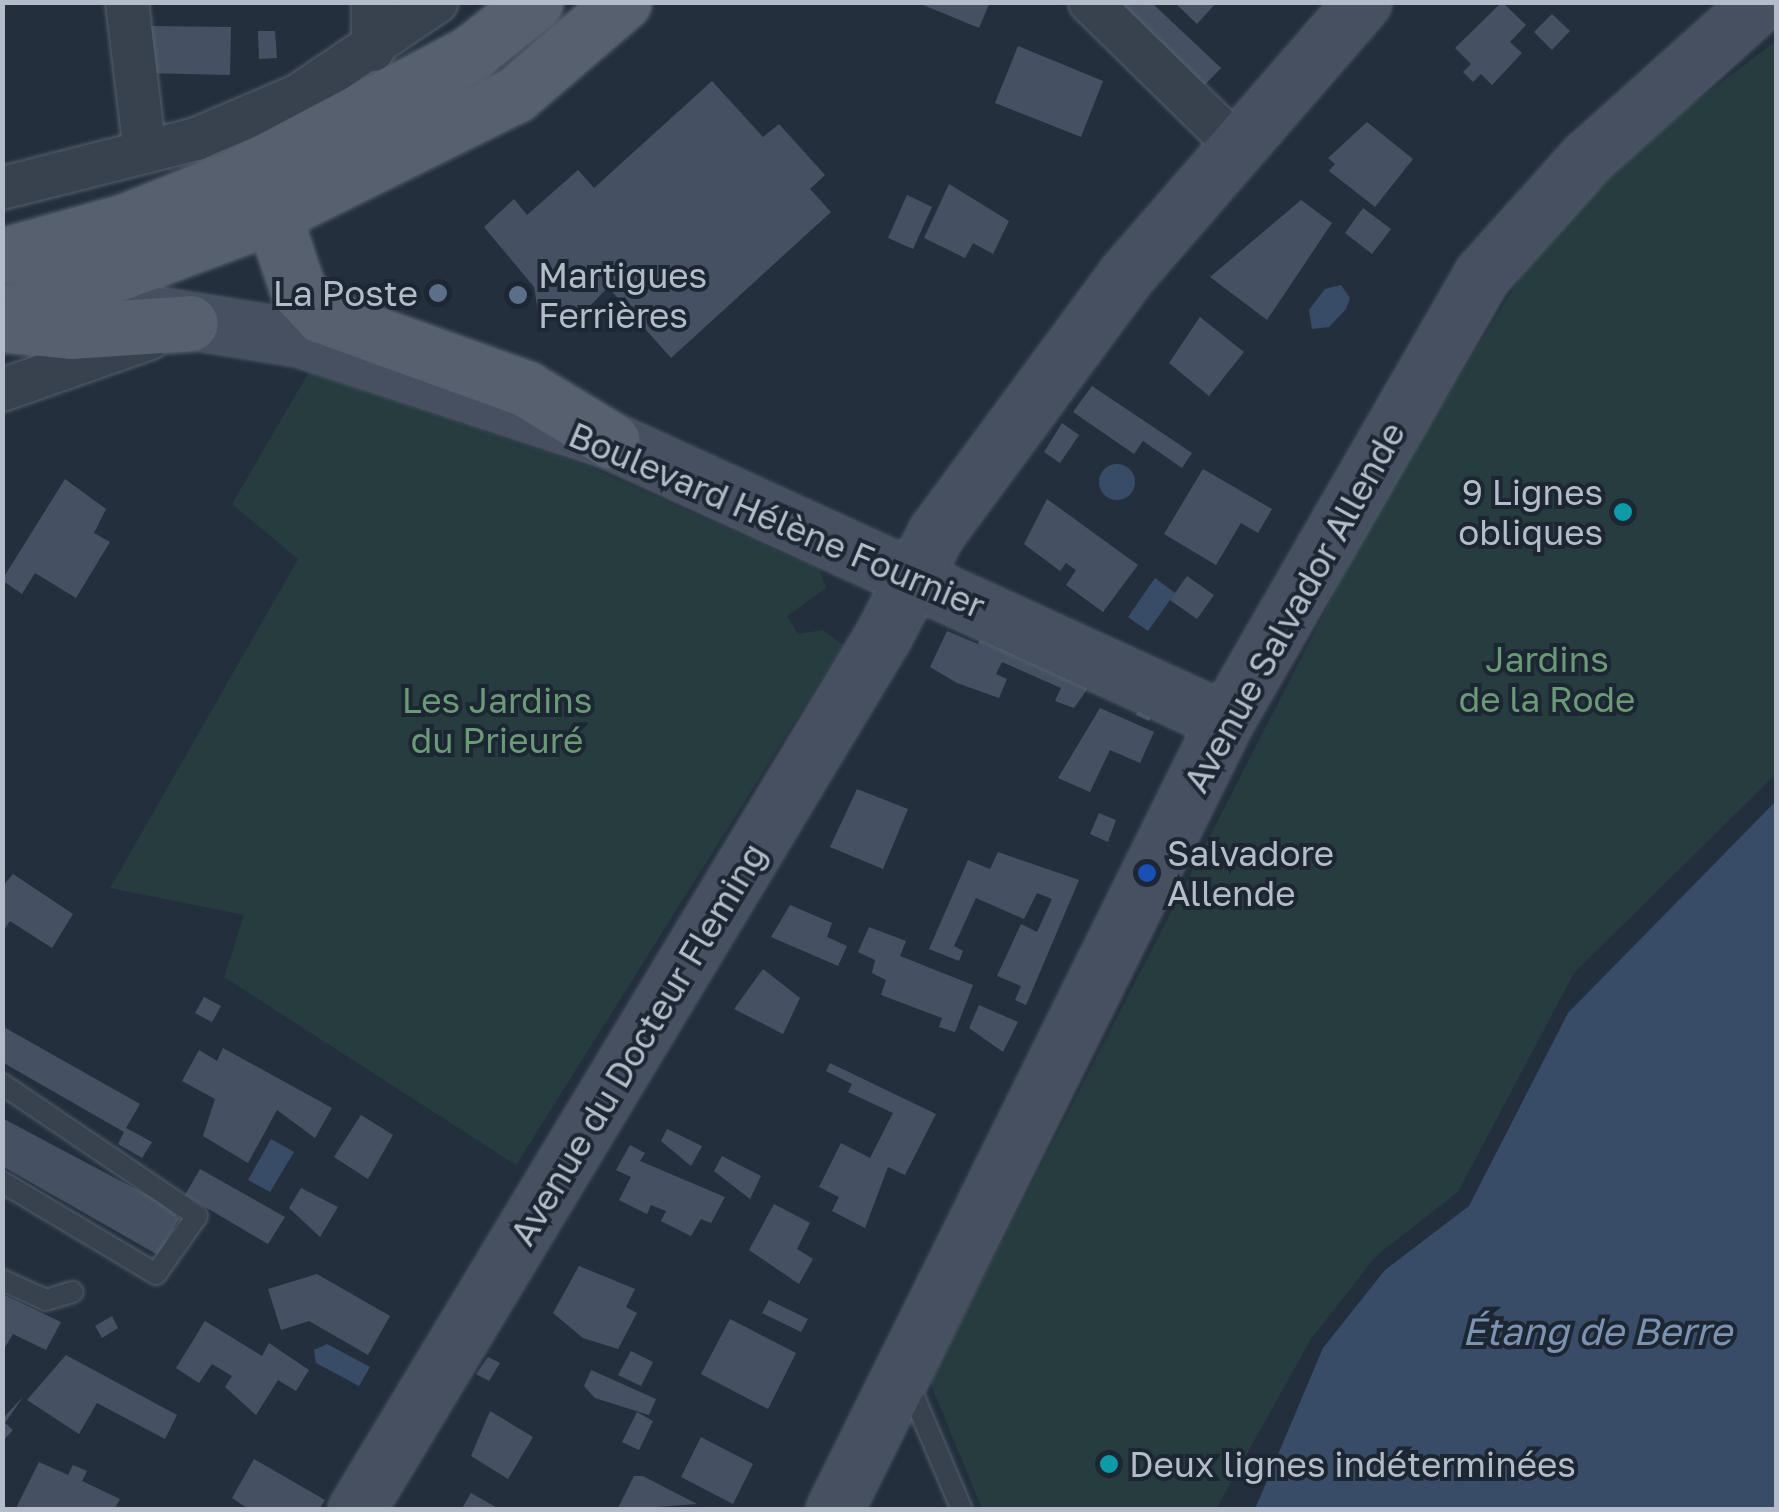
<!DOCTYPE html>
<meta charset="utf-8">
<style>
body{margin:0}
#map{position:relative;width:1779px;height:1512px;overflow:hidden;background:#242f3e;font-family:"Golos Text",sans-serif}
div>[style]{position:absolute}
.green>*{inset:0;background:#263c3f}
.water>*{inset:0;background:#394c67}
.round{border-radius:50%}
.building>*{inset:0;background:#455162}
.roads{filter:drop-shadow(0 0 2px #565f6c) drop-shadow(0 0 2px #565f6c)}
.lane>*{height:20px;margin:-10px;padding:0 10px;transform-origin:10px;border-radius:10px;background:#38414e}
.street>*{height:42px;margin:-21px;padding:0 21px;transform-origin:21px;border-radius:21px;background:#38414e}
.secondary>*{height:55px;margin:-27.5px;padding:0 27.5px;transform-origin:27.5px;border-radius:27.5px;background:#465061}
.primary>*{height:55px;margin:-27.5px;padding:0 27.5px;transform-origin:27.5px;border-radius:27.5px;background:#56606e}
.dots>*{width:28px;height:28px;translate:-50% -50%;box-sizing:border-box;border:5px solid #1d2633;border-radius:50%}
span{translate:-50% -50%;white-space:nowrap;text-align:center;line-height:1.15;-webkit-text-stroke:8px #1d2633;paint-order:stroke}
.poi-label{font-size:35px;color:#b4bcc9}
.left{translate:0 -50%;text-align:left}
.right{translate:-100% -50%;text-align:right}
.street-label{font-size:35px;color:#b4bcc9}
.park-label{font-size:35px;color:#6b9a76}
.water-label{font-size:38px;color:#7c92b1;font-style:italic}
.frame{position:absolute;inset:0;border:5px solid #b4bcc9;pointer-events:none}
</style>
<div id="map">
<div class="green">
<i style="clip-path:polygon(1776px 41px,1776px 774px,1574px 973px,1458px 1192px,1376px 1256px,1311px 1339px,1216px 1509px,982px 1509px,930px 1382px,1376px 512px,1544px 239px,1686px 109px)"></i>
<i style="clip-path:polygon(309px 372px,590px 467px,820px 570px,826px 588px,787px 616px,798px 634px,823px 630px,843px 645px,516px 1165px,224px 977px,244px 915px,110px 888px,298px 559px,232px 504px)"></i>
</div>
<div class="water">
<i style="clip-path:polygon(1341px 285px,1350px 298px,1346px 309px,1329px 327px,1312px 329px,1309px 310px,1325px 289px)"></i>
<i class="round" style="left:1099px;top:464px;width:36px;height:36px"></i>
<i style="clip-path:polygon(1155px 578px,1175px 593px,1148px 631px,1128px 617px)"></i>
<i style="clip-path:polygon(1776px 801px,1776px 1509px,1255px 1509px,1323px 1348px,1385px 1270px,1469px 1206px,1568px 1013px)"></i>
<i style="clip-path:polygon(271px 1139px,294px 1152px,270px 1192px,248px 1180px)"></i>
<i style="clip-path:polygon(327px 1344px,370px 1367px,359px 1386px,316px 1363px,314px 1350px)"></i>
</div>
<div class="building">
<i style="clip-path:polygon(916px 2px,990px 2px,979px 28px)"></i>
<i style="clip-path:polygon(1107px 2px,1151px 2px,1221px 68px,1202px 88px)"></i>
<i style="clip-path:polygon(1174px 2px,1217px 2px,1197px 24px)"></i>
<i style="clip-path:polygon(1502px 2px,1526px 25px,1510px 42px,1522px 53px,1492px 85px,1481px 74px,1473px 82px,1463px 72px,1471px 64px,1455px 48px)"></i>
<i style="clip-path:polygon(1552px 14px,1570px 31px,1552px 50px,1534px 32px)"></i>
<i style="clip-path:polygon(145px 26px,231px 27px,230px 75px,143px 73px)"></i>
<i style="clip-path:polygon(258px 31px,275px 31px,277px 58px,259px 59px)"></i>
<i style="clip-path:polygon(1018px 46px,1103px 81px,1081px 137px,995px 103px)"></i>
<i style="clip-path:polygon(712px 81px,763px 137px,779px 124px,825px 175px,810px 189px,831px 212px,671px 358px,608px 287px,573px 324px,538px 312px,534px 287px,484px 227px,514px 199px,527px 215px,578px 170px,594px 188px)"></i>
<i style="clip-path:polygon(1367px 122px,1413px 159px,1375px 207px,1329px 171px,1335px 164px,1328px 158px)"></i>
<i style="clip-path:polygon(949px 184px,1009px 221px,993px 254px,973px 243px,965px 258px,924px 238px)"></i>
<i style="clip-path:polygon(907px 195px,932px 207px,913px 249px,888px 238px)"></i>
<i style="clip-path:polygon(1301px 200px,1332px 223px,1267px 320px,1210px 277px)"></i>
<i style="clip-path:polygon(1363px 208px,1391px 229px,1372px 254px,1345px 233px)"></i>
<i style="clip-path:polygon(1200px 317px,1244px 352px,1209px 396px,1169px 363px)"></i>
<i style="clip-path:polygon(1092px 386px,1192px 453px,1182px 468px,1143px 441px,1134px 454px,1073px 412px)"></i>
<i style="clip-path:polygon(1062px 423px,1079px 435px,1060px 463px,1044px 452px)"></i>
<i style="clip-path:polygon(1203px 469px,1272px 509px,1258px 533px,1241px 523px,1216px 565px,1164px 534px)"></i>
<i style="clip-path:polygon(65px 479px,106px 509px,94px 533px,110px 542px,76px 598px,35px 573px,22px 594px,2px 580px)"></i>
<i style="clip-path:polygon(1047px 499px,1138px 565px,1103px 612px,1066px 585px,1076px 570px,1066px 563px,1060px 571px,1024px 544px)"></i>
<i style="clip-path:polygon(1187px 576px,1214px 595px,1197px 619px,1170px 600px)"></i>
<i style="clip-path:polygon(947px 631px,978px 644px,984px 631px,1156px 706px,1149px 721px,1136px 715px,1140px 705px,1091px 684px,1074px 708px,1055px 701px,1061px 688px,1002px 662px,996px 674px,1007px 679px,999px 698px,957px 683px,930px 667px)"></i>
<i style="clip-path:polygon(1100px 708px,1154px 732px,1140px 763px,1110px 750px,1090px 792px,1058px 778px)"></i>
<i style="clip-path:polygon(857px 789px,908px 809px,883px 869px,830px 847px)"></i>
<i style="clip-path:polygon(1099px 813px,1116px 820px,1108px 842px,1090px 834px)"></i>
<i style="clip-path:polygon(998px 852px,1079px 880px,1026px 1005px,1015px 1000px,1021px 986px,997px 976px,1021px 924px,1037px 932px,1052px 899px,1037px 893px,1024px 919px,976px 898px,954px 946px,963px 951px,959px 961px,929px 949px,968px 860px,990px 869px)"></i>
<i style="clip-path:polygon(13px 874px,73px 914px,52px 948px,10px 921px,2px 933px,2px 887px)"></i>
<i style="clip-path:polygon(790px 905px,832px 923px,827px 937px,847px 946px,838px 966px,771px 937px)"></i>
<i style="clip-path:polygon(869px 927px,906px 941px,900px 956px,973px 985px,955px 1032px,939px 1027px,942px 1018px,881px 995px,886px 980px,872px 973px,875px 960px,858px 952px)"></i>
<i style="clip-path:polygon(763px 969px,800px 998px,783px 1034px,734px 1009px)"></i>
<i style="clip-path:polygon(204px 997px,221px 1006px,212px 1022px,195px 1013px)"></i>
<i style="clip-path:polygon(979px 1005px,1018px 1022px,1003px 1052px,969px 1028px)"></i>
<i style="clip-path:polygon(2px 1026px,140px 1104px,126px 1128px,152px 1142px,142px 1158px,118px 1144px,124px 1132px,2px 1062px)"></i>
<i style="clip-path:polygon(223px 1048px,332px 1108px,315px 1138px,277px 1110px,248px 1163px,203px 1136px,215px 1099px,182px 1081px,199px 1050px,217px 1061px)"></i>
<i style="clip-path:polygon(830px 1063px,936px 1114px,905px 1175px,888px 1167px,865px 1228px,832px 1211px,839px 1197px,819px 1187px,841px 1143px,870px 1158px,893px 1113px,848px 1092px,852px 1084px,826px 1071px)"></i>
<i style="clip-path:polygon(361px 1115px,393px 1135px,368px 1179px,334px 1157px)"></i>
<i style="clip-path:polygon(2px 1118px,166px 1205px,179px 1219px,158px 1255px,2px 1166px)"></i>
<i style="clip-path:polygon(667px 1129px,702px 1146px,691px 1166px,661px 1141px)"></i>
<i style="clip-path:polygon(630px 1145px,645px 1153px,640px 1161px,725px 1197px,711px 1223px,701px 1219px,691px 1236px,661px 1221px,666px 1211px,651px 1205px,647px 1214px,619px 1200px,631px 1177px,616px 1170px)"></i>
<i style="clip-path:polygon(722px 1156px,761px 1176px,750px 1199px,714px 1171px)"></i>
<i style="clip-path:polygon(200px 1169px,285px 1217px,268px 1244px,185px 1195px)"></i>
<i style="clip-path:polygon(301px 1188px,338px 1207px,320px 1237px,289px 1208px)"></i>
<i style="clip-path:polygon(774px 1204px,810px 1223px,797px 1249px,813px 1259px,799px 1284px,749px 1250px)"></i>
<i style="clip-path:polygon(579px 1266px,635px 1289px,626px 1307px,637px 1313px,618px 1349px,583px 1338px,553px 1313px)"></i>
<i style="clip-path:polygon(317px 1274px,390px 1316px,368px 1355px,309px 1321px,281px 1330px,268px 1289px)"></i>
<i style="clip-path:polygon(2px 1294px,61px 1322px,46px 1350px,13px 1334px,2px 1352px)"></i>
<i style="clip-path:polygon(769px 1300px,808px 1319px,801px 1332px,762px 1313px)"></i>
<i style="clip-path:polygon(112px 1316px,118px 1328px,102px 1338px,95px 1326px)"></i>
<i style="clip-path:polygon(730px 1319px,796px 1353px,768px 1409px,701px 1374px)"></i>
<i style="clip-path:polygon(205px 1321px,262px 1356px,269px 1343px,309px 1370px,296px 1391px,278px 1380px,256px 1415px,225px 1387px,232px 1376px,212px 1364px,199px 1383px,176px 1368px)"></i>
<i style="clip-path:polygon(631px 1351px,653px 1362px,641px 1386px,618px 1375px)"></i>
<i style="clip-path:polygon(66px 1355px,177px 1415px,165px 1439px,97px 1403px,79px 1434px,27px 1400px)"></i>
<i style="clip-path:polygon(488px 1357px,500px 1363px,489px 1381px,476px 1374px)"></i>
<i style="clip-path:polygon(591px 1370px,656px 1399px,649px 1415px,595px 1398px,584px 1386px)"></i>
<i style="clip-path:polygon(23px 1397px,5px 1423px,13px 1430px,2px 1442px,2px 1419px)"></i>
<i style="clip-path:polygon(490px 1411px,533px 1437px,508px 1479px,471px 1456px)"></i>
<i style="clip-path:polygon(637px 1412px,653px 1421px,639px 1450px,622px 1442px)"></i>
<i style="clip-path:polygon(701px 1437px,753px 1464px,733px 1504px,681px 1477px)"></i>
<i style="clip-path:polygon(254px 1459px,325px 1500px,319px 1510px,250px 1510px,232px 1498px)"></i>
<i style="clip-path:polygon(39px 1462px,68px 1475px,73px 1465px,87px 1471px,82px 1481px,120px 1499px,114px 1510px,15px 1510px)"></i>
<i style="clip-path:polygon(634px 1476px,643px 1476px,697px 1504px,617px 1510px)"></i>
<i style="clip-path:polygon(471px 1493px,501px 1510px,461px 1510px)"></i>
</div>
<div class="roads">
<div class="lane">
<i style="left:2px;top:1084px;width:235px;rotate:34.1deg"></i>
<i style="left:197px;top:1216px;width:71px;rotate:125.3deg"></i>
<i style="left:156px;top:1274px;width:179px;rotate:-149.1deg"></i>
<i style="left:2px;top:1280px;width:48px;rotate:24.4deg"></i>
<i style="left:46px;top:1300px;width:28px;rotate:-17deg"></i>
<i style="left:906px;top:1378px;width:143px;rotate:67deg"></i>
</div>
<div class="street">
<i style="left:127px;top:2px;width:151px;rotate:83.2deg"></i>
<i style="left:373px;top:2px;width:48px;rotate:90deg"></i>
<i style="left:1090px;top:2px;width:209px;rotate:44.4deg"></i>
<i style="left:2px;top:188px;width:200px;rotate:-14.2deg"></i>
<i style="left:196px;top:139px;width:112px;rotate:-23.1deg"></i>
<i style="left:299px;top:95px;width:166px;rotate:-34deg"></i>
<i style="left:2px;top:390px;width:155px;rotate:-19.3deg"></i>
</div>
<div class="secondary">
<i style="left:143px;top:313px;width:158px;rotate:9.1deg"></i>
<i style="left:299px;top:338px;width:330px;rotate:18.2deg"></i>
<i style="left:612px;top:441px;width:674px;rotate:24.55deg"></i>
<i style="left:356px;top:1510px;width:1023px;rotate:-58.92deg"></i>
<i style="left:884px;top:634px;width:114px;rotate:-62.8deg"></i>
<i style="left:936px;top:533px;width:322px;rotate:-53.6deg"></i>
<i style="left:1127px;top:274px;width:360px;rotate:-49.1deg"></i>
<i style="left:834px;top:1510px;width:881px;rotate:-63.64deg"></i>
<i style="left:1225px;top:721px;width:515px;rotate:-60.05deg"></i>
<i style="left:1482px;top:275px;width:157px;rotate:-48.1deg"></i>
<i style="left:1587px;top:158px;width:234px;rotate:-41.9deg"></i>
</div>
<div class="primary">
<i style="left:273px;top:215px;width:79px;rotate:71.6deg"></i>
<i style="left:298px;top:290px;width:34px;rotate:47deg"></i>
<i style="left:321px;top:315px;width:218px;rotate:19.8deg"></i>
<i style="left:526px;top:389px;width:100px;rotate:31.2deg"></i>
<i style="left:2px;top:256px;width:127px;rotate:-15.6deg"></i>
<i style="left:124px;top:222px;width:121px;rotate:-21.9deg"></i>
<i style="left:236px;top:177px;width:266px;rotate:-27.8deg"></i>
<i style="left:471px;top:53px;width:82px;rotate:-38.6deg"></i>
<i style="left:2px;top:316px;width:289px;rotate:-20.4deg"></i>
<i style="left:273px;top:215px;width:270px;rotate:-26.4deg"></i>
<i style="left:515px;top:95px;width:143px;rotate:-40.7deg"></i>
<i style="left:2px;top:324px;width:69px;rotate:5.8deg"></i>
<i style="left:71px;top:331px;width:119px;rotate:-3.8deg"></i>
</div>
</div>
<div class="dots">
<i style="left:438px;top:293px;background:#5c6f8a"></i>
<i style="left:518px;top:295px;background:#5c6f8a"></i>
<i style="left:1623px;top:512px;background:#0f9aa8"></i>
<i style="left:1147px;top:873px;background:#1a4fb4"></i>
<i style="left:1109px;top:1464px;background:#0f9aa8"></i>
</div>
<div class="poi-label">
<span class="left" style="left:538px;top:295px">Martigues<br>Ferrières</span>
<span class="right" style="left:418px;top:293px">La Poste</span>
<span class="right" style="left:1603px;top:512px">9 Lignes<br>obliques</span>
<span class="left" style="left:1167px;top:873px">Salvadore<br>Allende</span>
<span class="left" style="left:1129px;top:1464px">Deux lignes indéterminées</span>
</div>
<div class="street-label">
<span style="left:777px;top:520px;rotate:23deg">Boulevard Hélène Fournier</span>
<span style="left:1294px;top:607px;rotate:-61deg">Avenue Salvador Allende</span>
<span style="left:638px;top:1044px;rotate:-59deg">Avenue du Docteur Fleming</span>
</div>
<div class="park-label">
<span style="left:1547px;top:679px">Jardins<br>de la Rode</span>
<span style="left:497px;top:720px">Les Jardins<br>du Prieuré</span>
</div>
<div class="water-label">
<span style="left:1597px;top:1331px">Étang de Berre</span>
</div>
<div class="frame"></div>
</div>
